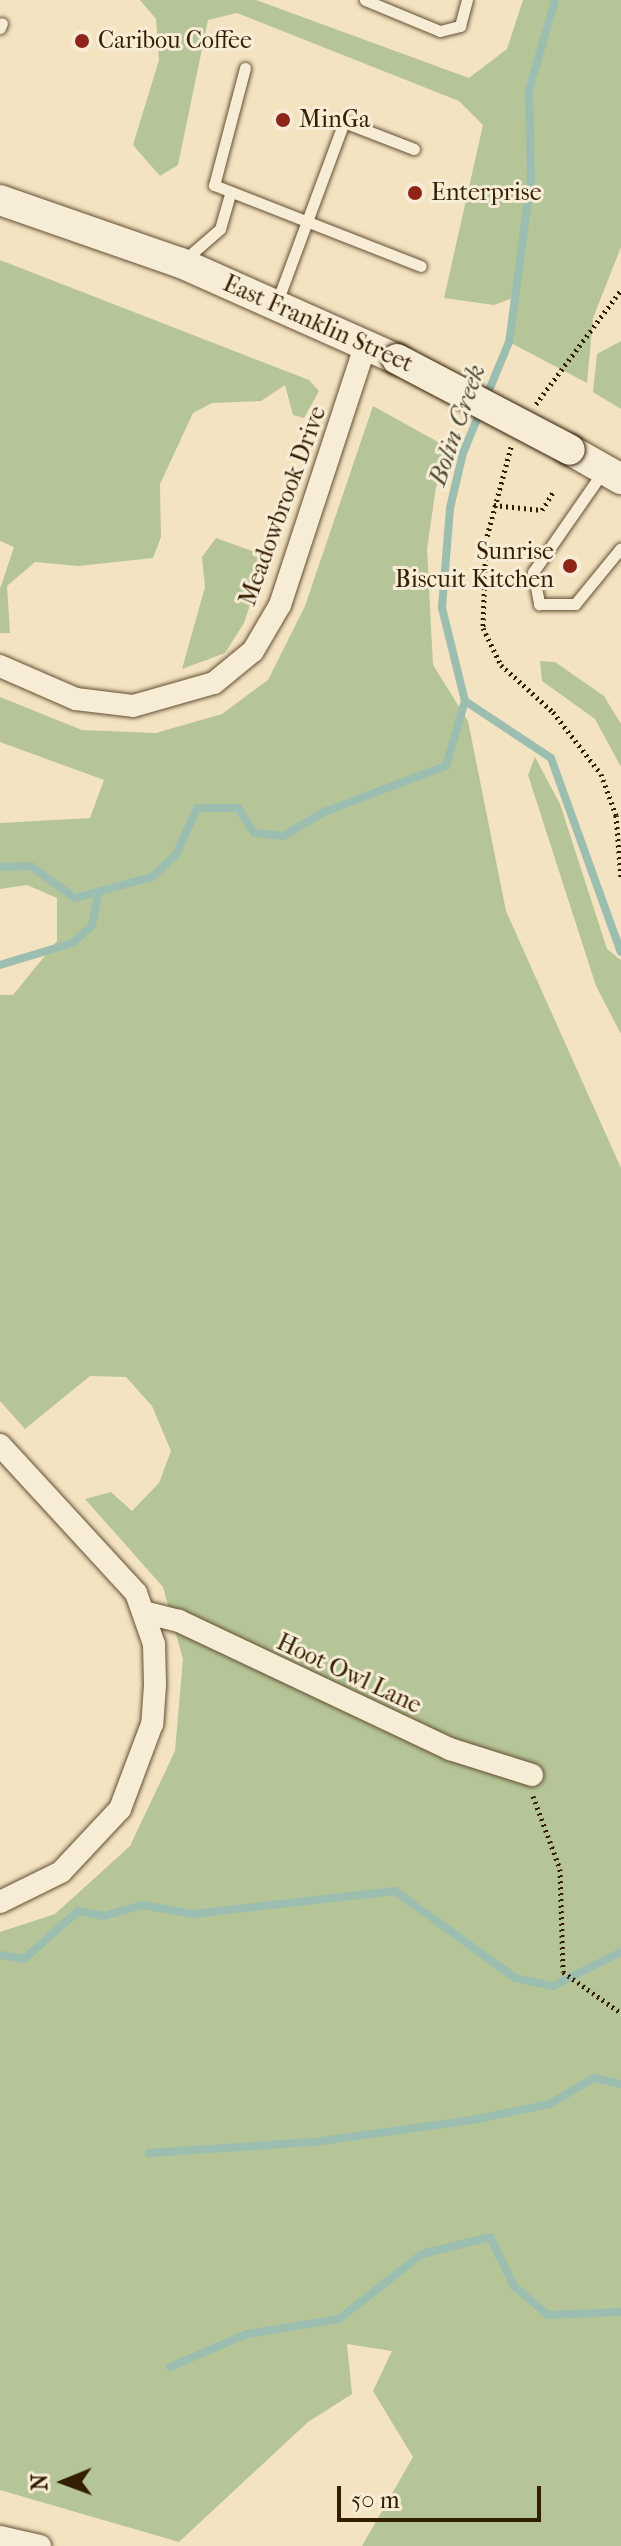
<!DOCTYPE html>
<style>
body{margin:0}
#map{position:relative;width:621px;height:2546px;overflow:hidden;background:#f3e3c1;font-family:"IM FELL French Canon",serif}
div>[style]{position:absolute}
.green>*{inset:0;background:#b5c597}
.stream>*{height:8px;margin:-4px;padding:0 4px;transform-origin:4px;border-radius:4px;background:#9bbeb1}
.path>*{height:5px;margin-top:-2.5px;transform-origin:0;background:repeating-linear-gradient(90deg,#341e02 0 2px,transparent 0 6px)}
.roads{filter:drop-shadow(0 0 2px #644f32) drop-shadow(0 0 2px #644f32)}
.lane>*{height:11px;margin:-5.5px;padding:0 5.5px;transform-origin:5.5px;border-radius:5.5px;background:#f7edd7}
.street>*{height:22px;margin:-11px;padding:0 11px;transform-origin:11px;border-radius:11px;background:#f7edd7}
.secondary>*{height:30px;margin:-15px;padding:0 15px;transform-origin:15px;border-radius:15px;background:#f7edd7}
.bridges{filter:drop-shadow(0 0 2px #341e02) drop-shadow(0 0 2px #341e02)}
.secondary-bridge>*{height:30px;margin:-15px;padding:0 15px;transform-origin:15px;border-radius:15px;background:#f7edd7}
.dots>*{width:22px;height:22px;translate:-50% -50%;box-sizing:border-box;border:4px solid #f7edd7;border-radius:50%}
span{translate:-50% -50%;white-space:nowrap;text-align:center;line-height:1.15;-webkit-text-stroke:6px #f7edd7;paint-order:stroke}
.poi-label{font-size:24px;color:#341e02}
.left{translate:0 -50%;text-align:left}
.right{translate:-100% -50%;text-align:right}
.street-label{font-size:24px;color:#341e02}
.water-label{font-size:26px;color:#534e37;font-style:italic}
.north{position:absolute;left:24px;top:2442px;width:80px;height:80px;-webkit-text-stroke:6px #f7edd7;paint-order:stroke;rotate:269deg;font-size:22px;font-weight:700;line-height:32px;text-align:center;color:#341e02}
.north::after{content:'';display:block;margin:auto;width:28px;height:36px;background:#341e02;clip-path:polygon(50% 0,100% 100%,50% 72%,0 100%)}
.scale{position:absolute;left:337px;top:2486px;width:204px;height:36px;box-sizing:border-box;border:4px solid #341e02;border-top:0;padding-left:10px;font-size:24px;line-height:28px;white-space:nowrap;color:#341e02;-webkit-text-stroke:6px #f7edd7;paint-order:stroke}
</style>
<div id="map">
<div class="green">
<i style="clip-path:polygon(140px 0,256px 0,469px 78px,507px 49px,523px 0,621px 0,621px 247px,593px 318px,587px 383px,509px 342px,515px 297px,494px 305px,444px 298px,483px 125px,459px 101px,237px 13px,208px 20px,178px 165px,160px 176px,133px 145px,159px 60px,156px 19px)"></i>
<i style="clip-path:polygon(0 260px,309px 380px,319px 391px,304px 418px,293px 415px,285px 385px,261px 401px,212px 403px,193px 413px,160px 484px,161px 537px,153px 558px,78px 566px,35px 562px,7px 586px,10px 633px,0 633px,0 589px,14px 547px,0 541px)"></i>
<i style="clip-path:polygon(621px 341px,621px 409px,593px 392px,597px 354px)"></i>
<i style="clip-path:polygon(373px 406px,438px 442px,451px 457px,436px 487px,427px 549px,433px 665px,468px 721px,506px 911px,621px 1168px,621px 2546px,362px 2546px,413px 2457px,373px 2391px,392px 2351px,347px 2344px,352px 2394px,308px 2422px,179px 2542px,0 2490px,0 1932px,55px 1914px,130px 1846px,175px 1751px,183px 1659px,163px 1587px,85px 1499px,111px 1492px,132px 1511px,159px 1483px,171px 1451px,152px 1406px,126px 1377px,90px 1376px,25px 1429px,0 1401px,0 995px,13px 995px,57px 941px,57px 898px,27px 885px,0 889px,0 823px,90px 818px,104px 780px,0 742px,0 697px,82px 730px,156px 733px,222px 714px,268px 680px,305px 606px)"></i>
<i style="clip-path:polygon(216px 538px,266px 556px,244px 623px,225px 653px,182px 669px,205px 587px,202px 557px)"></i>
<i style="clip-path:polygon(540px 661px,555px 662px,604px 696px,621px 724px,621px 767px,595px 719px,542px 681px)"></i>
<i style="clip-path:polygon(535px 757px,560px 804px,607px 949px,621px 960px,621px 1034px,596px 986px,528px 775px)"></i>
</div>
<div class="stream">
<i style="left:555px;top:0;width:94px;rotate:106.1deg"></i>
<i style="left:529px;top:90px;width:88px;rotate:88.7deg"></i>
<i style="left:531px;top:178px;width:165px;rotate:97.6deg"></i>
<i style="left:509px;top:342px;width:120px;rotate:112.5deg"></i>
<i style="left:463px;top:453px;width:57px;rotate:103.3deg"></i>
<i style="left:450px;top:508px;width:100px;rotate:94.6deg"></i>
<i style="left:442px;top:608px;width:96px;rotate:76.1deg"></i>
<i style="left:465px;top:701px;width:103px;rotate:33.5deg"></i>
<i style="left:551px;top:758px;width:206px;rotate:70.2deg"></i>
<i style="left:0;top:867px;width:31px;rotate:-2deg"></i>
<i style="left:31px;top:866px;width:54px;rotate:36deg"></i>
<i style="left:75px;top:898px;width:80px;rotate:-15.3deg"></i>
<i style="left:152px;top:877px;width:33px;rotate:-43deg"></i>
<i style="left:176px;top:855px;width:51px;rotate:-65.9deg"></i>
<i style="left:197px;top:808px;width:41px"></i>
<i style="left:238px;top:808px;width:30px;rotate:57deg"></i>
<i style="left:254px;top:833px;width:29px;rotate:6deg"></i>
<i style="left:283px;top:836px;width:48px;rotate:-30.3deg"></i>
<i style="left:324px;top:812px;width:130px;rotate:-20.7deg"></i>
<i style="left:446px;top:766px;width:68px;rotate:-73.7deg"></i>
<i style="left:0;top:965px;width:76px;rotate:-16.8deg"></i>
<i style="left:73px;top:943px;width:26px;rotate:-43deg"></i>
<i style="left:92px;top:925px;width:31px;rotate:-79deg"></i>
<i style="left:0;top:1955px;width:24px;rotate:9deg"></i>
<i style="left:24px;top:1959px;width:72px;rotate:-41.6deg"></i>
<i style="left:78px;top:1911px;width:26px;rotate:11deg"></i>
<i style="left:104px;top:1916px;width:40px;rotate:-16deg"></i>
<i style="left:142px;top:1905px;width:52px;rotate:10deg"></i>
<i style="left:193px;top:1914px;width:203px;rotate:-6.5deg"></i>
<i style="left:395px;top:1891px;width:148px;rotate:35.9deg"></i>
<i style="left:515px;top:1978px;width:39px;rotate:12deg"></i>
<i style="left:553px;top:1986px;width:76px;rotate:-26.6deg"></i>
<i style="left:149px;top:2153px;width:165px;rotate:-3.8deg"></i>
<i style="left:314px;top:2142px;width:160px;rotate:-7.9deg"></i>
<i style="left:472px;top:2120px;width:80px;rotate:-11.6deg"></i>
<i style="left:550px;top:2104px;width:51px;rotate:-30.6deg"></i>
<i style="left:594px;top:2078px;width:28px;rotate:13deg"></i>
<i style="left:170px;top:2367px;width:84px;rotate:-23.2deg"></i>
<i style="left:247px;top:2334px;width:93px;rotate:-9.3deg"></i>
<i style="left:339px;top:2319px;width:105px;rotate:-38.1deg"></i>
<i style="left:422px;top:2254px;width:70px;rotate:-14deg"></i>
<i style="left:490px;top:2237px;width:55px;rotate:63.9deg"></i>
<i style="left:514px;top:2286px;width:45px;rotate:40.5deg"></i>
<i style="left:548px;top:2315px;width:73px;rotate:-2.4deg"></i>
</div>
<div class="path">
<i style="left:536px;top:404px;width:142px;rotate:-53.3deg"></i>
<i style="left:511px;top:447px;width:96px;rotate:105deg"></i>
<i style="left:486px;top:540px;width:88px;rotate:92deg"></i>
<i style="left:483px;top:628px;width:41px;rotate:64.1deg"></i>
<i style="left:501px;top:665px;width:70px;rotate:42.1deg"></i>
<i style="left:553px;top:712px;width:78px;rotate:52.3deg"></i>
<i style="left:601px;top:774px;width:44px;rotate:69.9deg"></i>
<i style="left:616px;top:815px;width:63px;rotate:85.5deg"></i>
<i style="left:494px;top:505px;width:48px;rotate:5.9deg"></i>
<i style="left:542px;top:510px;width:22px;rotate:-58deg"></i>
<i style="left:533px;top:1796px;width:78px;rotate:69.7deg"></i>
<i style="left:560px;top:1869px;width:103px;rotate:88.3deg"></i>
<i style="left:563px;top:1972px;width:71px;rotate:35.3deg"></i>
</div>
<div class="roads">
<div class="lane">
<i style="left:365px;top:0;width:81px;rotate:22.5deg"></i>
<i style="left:440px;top:31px;width:21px;rotate:-14deg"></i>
<i style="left:460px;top:26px;width:27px;rotate:-75deg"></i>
<i style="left:0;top:28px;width:5px;rotate:-68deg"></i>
<i style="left:245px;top:68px;width:121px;rotate:104.8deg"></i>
<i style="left:214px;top:185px;width:222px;rotate:21.4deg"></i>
<i style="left:182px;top:262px;width:50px;rotate:-41deg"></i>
<i style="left:220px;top:229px;width:33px;rotate:-74deg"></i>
<i style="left:277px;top:302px;width:192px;rotate:-69.6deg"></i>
<i style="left:344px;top:122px;width:75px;rotate:21.1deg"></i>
<i style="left:604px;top:470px;width:124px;rotate:124.8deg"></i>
<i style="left:533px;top:572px;width:33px;rotate:79deg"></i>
<i style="left:539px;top:604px;width:36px"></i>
<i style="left:575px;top:604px;width:72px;rotate:-50.6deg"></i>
</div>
<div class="street">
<i style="left:0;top:666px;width:83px;rotate:23.5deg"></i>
<i style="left:76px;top:699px;width:57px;rotate:7deg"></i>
<i style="left:133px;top:706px;width:84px;rotate:-15.9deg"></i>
<i style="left:214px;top:683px;width:50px;rotate:-39.4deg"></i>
<i style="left:253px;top:651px;width:53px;rotate:-59.6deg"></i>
<i style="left:280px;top:605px;width:276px;rotate:-71.8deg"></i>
<i style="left:0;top:1445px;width:201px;rotate:47.4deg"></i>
<i style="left:136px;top:1593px;width:54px;rotate:70.6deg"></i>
<i style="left:154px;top:1644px;width:41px;rotate:88.6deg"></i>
<i style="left:155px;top:1685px;width:39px;rotate:94deg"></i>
<i style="left:152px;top:1724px;width:91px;rotate:110.6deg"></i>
<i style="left:120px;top:1809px;width:86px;rotate:133.1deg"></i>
<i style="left:61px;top:1872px;width:68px;rotate:153.8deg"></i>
<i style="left:147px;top:1613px;width:33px;rotate:14deg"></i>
<i style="left:179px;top:1621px;width:300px;rotate:25.3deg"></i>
<i style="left:450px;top:1749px;width:86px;rotate:17.6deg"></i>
<i style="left:0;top:2537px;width:41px;rotate:12.7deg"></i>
</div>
<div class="secondary">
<i style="left:0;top:200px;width:192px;rotate:19.2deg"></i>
<i style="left:181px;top:263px;width:236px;rotate:24deg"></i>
<i style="left:570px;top:450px;width:59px;rotate:29.6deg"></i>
</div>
</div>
<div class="bridges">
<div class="secondary-bridge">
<i style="left:397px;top:359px;width:195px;rotate:27.7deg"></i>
</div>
</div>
<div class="dots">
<i style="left:82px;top:41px;background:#8f2418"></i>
<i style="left:283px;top:120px;background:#8f2418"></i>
<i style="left:415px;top:193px;background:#8f2418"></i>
<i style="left:570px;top:566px;background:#8f2418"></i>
</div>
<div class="poi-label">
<span class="left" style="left:98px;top:41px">Caribou Coffee</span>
<span class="left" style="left:299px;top:120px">MinGa</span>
<span class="left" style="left:431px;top:193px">Enterprise</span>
<span class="right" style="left:554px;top:566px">Sunrise<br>Biscuit Kitchen</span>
</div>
<div class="street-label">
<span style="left:318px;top:324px;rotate:24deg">East Franklin Street</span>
<span style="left:283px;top:506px;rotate:-70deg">Meadowbrook Drive</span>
<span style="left:349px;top:1674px;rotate:25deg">Hoot Owl Lane</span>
</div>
<div class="water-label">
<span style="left:457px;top:425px;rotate:-71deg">Bolin Creek</span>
</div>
<div class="north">N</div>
<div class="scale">50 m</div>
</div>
